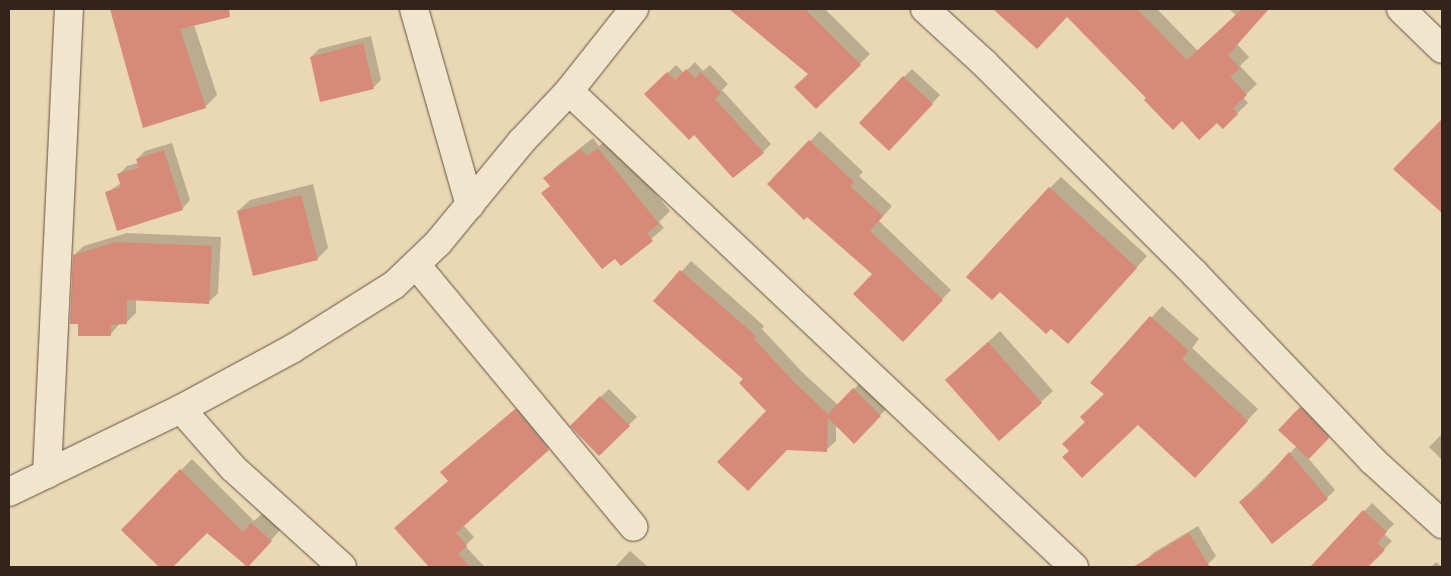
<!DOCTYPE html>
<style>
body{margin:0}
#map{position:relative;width:1451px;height:576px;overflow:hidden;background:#ead7b3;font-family:Alegreya,serif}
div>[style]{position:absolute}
.shadow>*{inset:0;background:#0003}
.building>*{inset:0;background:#d88a79}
.roads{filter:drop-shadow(0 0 1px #625040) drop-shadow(0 0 1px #625040)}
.minor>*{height:28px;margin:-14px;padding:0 14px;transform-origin:14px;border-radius:14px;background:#f1e5ce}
span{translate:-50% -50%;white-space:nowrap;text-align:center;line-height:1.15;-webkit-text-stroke:4px #f1e5ce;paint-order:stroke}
.frame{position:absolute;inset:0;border:10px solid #34231a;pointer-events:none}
</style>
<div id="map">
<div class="shadow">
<i style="clip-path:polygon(111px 9px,208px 9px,209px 12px,194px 25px,217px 95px,205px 107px,144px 127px)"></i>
<i style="clip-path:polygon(740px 9px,825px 9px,870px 54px,816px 107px,809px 74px,736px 13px)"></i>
<i style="clip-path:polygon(995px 9px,1157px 9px,1198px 51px,1236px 15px,1229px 9px,1268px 9px,1237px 44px,1249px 57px,1240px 66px,1257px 84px,1243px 97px,1248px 103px,1223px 127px,1217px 121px,1148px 98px,1068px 15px,1037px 48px)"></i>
<i style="clip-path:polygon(371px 36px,381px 80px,373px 88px,311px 57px,319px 49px)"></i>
<i style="clip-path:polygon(695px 62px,703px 71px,710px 65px,728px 84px,722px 90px,771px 144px,763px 152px,694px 133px,646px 94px,676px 65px,684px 73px)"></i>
<i style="clip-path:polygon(912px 69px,940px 95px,897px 141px,904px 77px)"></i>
<i style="clip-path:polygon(1442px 121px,1442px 211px,1395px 169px)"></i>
<i style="clip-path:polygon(820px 131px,863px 172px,859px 176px,892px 206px,879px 221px,951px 290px,903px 340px,874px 274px,769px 184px)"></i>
<i style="clip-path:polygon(610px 137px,670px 211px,659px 222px,664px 228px,621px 264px,543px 193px,551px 185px,545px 178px,557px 166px,593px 138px,599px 146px)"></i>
<i style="clip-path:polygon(172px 143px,190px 200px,182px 209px,106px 193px,121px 183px,119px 174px,127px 166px,138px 163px,137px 159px,145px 151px)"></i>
<i style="clip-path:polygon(1061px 177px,1147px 256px,1079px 331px,1050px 188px)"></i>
<i style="clip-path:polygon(313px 184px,328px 248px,317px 259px,238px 211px,250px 200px)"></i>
<i style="clip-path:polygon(127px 233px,221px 237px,218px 293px,209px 302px,136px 299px,136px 313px,126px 323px,120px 323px,110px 335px,74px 255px,84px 246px)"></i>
<i style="clip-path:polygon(691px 261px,764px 326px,762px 329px,803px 373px,838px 405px,863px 380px,889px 406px,854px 442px,836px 424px,836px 441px,826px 450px,768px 410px,744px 379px,655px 301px)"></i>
<i style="clip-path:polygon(1162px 306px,1199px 339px,1192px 348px,1258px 409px,1206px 465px,1138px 423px,1070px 451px,1105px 394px,1092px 383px)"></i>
<i style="clip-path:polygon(1000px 331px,1053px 391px,1000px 439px,947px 380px)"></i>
<i style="clip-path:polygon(609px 389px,637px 417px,599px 454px,572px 426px)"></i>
<i style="clip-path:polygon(1309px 400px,1336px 429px,1308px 458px,1335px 490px,1327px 498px,1240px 502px,1297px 446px,1280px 430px)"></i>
<i style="clip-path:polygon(524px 402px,556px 441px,463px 525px,474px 537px,465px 546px,485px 567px,441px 567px,433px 559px,449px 480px,442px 472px)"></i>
<i style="clip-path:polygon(1442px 434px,1442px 460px,1429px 447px)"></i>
<i style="clip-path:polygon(192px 459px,254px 521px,263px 513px,281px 529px,247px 567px,207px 531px,171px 567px,160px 567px,123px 530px)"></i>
<i style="clip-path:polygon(1372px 503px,1394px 524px,1384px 534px,1392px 541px,1367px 567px,1312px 567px)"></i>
<i style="clip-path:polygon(1198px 526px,1216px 556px,1208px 564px,1202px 567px,1149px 567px,1145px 561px,1153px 553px)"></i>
<i style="clip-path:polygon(630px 551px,648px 567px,615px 567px)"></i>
<i style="clip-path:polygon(1436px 562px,1442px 567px,1431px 567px)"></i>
</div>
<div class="building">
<i style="clip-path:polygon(110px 9px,229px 9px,230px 17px,180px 29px,206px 108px,143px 128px)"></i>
<i style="clip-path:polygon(729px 9px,805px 9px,861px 65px,816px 109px,794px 87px,808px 74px)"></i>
<i style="clip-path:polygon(993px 9px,1137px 9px,1187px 60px,1242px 9px,1269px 9px,1228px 55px,1240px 68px,1230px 77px,1247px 95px,1233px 108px,1238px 114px,1223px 129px,1217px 123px,1199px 140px,1182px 121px,1173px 130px,1144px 100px,1146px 98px,1067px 17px,1037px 49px)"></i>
<i style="clip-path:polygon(363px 43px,374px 89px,320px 102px,310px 57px)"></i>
<i style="clip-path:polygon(686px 69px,695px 78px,701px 72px,721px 93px,715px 99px,764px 153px,733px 178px,694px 135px,689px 140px,644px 94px,667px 72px,675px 80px)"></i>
<i style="clip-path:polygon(903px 76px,933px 104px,889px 151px,859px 123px)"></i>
<i style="clip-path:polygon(1442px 119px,1442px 213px,1393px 169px)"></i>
<i style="clip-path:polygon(809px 140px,854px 182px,850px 186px,883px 216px,870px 231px,943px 300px,903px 342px,853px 294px,872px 274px,807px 217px,804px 220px,767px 184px)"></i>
<i style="clip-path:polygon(598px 148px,659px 224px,647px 233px,653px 241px,621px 266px,615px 259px,602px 269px,541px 193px,550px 186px,543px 178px,581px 149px,587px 156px)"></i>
<i style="clip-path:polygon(164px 150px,183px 210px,117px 231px,105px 192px,121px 187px,117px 174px,139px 168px,136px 159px)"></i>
<i style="clip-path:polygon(1049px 187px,1137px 268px,1068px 344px,1051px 329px,1046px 334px,1000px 292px,992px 300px,966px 277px)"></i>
<i style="clip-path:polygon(301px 195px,318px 260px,253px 276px,237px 211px)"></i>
<i style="clip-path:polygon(116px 242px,212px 246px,209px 304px,127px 300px,127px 324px,111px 325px,111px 336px,78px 336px,78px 324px,70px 324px,73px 255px)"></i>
<i style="clip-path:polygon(680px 270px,756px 336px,754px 339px,794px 382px,828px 414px,853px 388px,881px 416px,854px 444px,828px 418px,827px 452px,787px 450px,748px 491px,717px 462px,766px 411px,739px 383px,743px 379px,653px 301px)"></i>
<i style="clip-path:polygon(1150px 316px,1189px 351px,1182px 359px,1248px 421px,1195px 478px,1138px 425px,1082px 478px,1062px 457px,1069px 451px,1062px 444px,1085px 422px,1080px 417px,1104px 394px,1090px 383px)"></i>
<i style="clip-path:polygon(988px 342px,1042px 403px,999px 441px,945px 380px)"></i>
<i style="clip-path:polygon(600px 396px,630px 426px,599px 456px,570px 426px)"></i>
<i style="clip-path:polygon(1300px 407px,1329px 438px,1309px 459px,1278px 430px)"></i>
<i style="clip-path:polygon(515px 409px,549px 450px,456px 533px,467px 546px,458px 554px,470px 567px,429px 567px,394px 528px,448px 481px,440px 472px)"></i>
<i style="clip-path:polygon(1289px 452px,1328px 499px,1272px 544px,1239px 502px,1259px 486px)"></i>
<i style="clip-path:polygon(180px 469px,243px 532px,251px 523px,272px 541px,248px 567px,207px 533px,173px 567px,159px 567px,121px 530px)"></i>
<i style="clip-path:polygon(1363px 510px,1387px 532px,1377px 543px,1385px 550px,1368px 567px,1310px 567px)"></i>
<i style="clip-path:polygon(1189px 533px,1210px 567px,1133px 567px)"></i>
</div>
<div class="roads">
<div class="minor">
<i style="left:414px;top:9px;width:204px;rotate:74.1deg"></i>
<i style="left:925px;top:9px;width:81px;rotate:42.5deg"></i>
<i style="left:985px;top:64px;width:297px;rotate:45deg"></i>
<i style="left:1195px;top:274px;width:257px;rotate:46.4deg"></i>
<i style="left:1372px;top:460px;width:95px;rotate:42.4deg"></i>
<i style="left:1401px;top:9px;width:57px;rotate:44.3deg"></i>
<i style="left:569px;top:91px;width:694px;rotate:43.31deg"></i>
<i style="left:417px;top:266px;width:339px;rotate:50.3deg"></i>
<i style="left:181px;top:409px;width:79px;rotate:48.6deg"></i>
<i style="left:233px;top:468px;width:147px;rotate:42.2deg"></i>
<i style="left:47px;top:474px;width:466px;rotate:-87.3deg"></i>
<i style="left:9px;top:492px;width:191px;rotate:-25.8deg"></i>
<i style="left:181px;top:409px;width:126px;rotate:-28.4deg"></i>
<i style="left:292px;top:349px;width:120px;rotate:-32.1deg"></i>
<i style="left:394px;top:285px;width:61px;rotate:-43.7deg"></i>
<i style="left:438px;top:243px;width:131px;rotate:-50.6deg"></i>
<i style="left:521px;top:142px;width:70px;rotate:-46.7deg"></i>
<i style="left:569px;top:91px;width:105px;rotate:-51.6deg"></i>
</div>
</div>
<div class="frame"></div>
</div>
